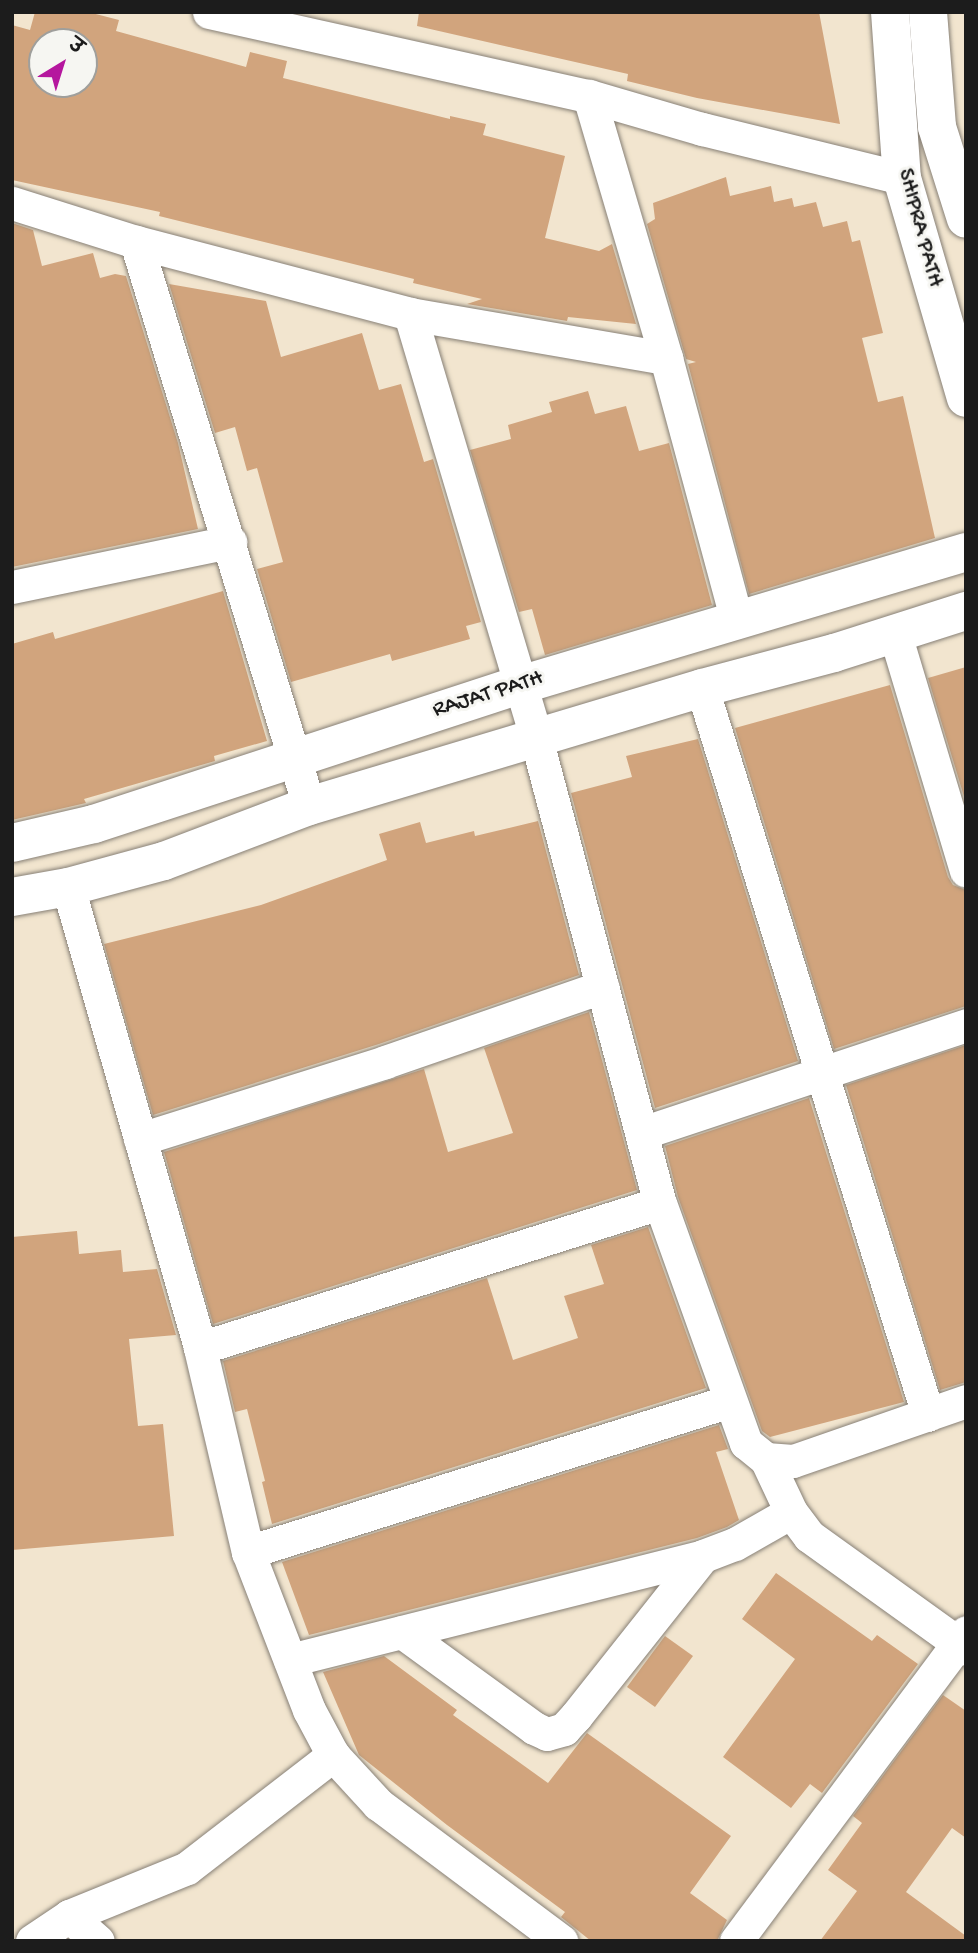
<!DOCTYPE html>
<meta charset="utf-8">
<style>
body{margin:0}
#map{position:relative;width:978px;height:1953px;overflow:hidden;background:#f2e5cf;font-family:"Gochi Hand","Playpen Sans Deva",sans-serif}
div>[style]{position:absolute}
.building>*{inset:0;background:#d1a47d}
.roads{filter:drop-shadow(0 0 2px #878076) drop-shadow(0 0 2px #878076)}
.minor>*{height:33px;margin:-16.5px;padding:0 16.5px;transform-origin:16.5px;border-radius:16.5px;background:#fff}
.tertiary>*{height:38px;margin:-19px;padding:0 19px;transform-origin:19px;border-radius:19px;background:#fff}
span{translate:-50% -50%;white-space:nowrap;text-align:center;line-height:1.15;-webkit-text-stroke:6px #f6f6f2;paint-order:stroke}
.street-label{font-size:23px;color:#1c1c1c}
.frame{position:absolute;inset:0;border:14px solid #1c1c1c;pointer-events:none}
.north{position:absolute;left:28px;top:28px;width:70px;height:70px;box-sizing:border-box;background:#f6f6f2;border:2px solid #9f9f9c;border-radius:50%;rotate:38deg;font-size:19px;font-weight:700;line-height:28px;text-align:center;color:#1c1c1c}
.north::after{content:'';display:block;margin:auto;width:24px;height:32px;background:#b5179e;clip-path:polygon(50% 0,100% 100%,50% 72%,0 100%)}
</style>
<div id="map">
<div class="building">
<i style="clip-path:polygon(evenodd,35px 12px,88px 12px,119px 20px,116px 31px,246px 67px,250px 52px,287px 61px,283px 78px,450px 119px,450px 116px,486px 124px,483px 135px,565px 156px,545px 238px,599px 251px,612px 244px,636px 324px,568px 317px,567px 321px,467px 304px,482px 299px,413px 283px,414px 279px,159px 216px,160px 212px,12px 180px,12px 25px,30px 30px,35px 12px,42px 42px,84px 42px,84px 84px,42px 84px,42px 42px)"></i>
<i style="clip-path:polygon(419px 12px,819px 12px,840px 124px,697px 98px,627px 81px,628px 74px,417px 26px)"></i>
<i style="clip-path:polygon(726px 177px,730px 196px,771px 186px,774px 202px,792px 198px,794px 207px,816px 202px,823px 227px,847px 221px,852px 242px,860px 240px,883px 333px,862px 338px,878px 402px,903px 396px,935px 538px,749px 594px,688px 364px,696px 362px,686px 359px,647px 224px,655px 219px,653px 203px)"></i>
<i style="clip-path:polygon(12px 223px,33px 230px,42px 266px,93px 253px,100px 278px,115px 274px,126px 276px,178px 443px,198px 529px,12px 567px)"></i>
<i style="clip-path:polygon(169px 284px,266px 301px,281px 357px,362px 333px,379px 390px,401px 384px,424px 462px,433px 459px,481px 622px,466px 626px,470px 639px,392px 661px,390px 654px,291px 682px,257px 569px,283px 562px,257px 468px,247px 471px,235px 427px,215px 433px)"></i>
<i style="clip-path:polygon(588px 391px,595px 414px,626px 406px,639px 451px,669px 443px,712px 605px,545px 655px,532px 609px,519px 612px,470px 450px,511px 439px,508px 425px,552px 412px,549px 402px)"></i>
<i style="clip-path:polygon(223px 591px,267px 741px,214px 756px,215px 761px,84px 799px,86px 803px,12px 820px,12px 644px,53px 632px,55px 639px)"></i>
<i style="clip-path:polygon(966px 667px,966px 803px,928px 678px)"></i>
<i style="clip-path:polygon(890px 685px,948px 877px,953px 885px,966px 890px,966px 1006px,834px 1049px,735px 728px)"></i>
<i style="clip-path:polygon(698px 739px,798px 1061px,655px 1108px,571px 793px,632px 777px,626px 756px)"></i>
<i style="clip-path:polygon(538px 821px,579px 975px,379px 1044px,153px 1115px,104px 944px,261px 905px,387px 860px,379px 834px,420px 822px,426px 843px,474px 831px,475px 836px)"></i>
<i style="clip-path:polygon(589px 1012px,637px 1190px,213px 1324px,164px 1152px,424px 1069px,448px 1152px,513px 1133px,484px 1048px)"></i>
<i style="clip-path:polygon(966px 1045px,966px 1382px,940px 1390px,846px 1085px)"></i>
<i style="clip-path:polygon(809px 1098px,904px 1402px,770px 1437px,762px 1431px,678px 1197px,665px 1146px)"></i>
<i style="clip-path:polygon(648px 1227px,706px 1388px,272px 1524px,262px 1482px,265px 1481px,247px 1409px,235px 1412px,223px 1361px,487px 1278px,513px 1360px,578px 1338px,564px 1296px,604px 1284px,591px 1245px)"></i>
<i style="clip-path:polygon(77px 1231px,79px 1254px,121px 1250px,123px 1272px,157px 1269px,176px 1335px,129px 1339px,138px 1426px,163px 1424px,174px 1536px,12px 1550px,12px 1237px)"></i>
<i style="clip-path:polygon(719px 1425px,728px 1449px,716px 1452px,739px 1520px,727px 1527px,697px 1538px,309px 1635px,282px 1562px)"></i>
<i style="clip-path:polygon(776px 1573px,872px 1641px,877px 1635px,918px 1664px,822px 1793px,810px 1784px,791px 1808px,723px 1757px,795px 1659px,742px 1619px)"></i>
<i style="clip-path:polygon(665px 1636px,693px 1656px,655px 1707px,627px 1687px)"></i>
<i style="clip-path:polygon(384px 1656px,457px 1710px,453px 1715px,548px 1783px,587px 1733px,731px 1836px,690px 1893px,727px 1920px,717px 1941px,591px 1941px,561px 1917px,565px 1912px,447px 1825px,359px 1755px,323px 1672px)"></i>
<i style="clip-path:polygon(943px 1695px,966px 1711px,966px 1838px,952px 1828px,906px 1892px,966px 1936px,966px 1941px,820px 1941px,857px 1891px,828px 1870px,862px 1823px,853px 1816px)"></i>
</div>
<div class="roads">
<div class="minor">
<i style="left:209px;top:12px;width:389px;rotate:12.5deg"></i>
<i style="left:589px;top:96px;width:118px;rotate:16.3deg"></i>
<i style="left:702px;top:129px;width:206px;rotate:13.8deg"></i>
<i style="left:589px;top:96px;width:273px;rotate:73.6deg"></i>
<i style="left:666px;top:358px;width:273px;rotate:74.9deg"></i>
<i style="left:12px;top:203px;width:130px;rotate:17.5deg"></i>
<i style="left:136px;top:242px;width:283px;rotate:14.7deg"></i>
<i style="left:410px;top:314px;width:260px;rotate:9.8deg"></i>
<i style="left:136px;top:242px;width:590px;rotate:72.95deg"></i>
<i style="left:410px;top:314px;width:442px;rotate:73.4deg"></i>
<i style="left:536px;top:738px;width:481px;rotate:75.1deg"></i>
<i style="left:660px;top:1203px;width:255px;rotate:70.3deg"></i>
<i style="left:746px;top:1443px;width:26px;rotate:39deg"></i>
<i style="left:766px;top:1459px;width:27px;rotate:4deg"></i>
<i style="left:793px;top:1461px;width:183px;rotate:-19.1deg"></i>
<i style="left:12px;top:587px;width:223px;rotate:-11.7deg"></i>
<i style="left:895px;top:634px;width:247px;rotate:73.3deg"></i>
<i style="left:702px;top:688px;width:761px;rotate:72.73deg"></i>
<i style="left:68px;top:887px;width:480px;rotate:74deg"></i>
<i style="left:200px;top:1348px;width:210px;rotate:76.8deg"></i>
<i style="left:248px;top:1552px;width:169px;rotate:68.9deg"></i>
<i style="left:309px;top:1710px;width:51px;rotate:61.9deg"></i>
<i style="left:333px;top:1755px;width:67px;rotate:47.4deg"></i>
<i style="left:378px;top:1804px;width:229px;rotate:36.8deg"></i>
<i style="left:642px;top:1133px;width:342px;rotate:-18.4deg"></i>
<i style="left:140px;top:1139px;width:257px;rotate:-17.4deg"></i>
<i style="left:385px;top:1062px;width:230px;rotate:-19.1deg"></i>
<i style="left:200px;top:1348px;width:482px;rotate:-17.5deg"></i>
<i style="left:766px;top:1459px;width:59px;rotate:64.7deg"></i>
<i style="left:791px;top:1512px;width:30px;rotate:53deg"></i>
<i style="left:809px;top:1536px;width:193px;rotate:35.7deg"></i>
<i style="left:248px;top:1552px;width:505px;rotate:-17.39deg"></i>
<i style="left:402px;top:1632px;width:163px;rotate:36deg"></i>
<i style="left:534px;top:1728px;width:14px;rotate:25deg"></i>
<i style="left:547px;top:1734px;width:18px;rotate:-16deg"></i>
<i style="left:564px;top:1729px;width:18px;rotate:-47deg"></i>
<i style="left:576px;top:1716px;width:204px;rotate:-51.6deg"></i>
<i style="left:290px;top:1660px;width:426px;rotate:-14.1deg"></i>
<i style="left:703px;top:1556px;width:34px;rotate:-21deg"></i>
<i style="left:735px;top:1544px;width:64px;rotate:-29.7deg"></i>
<i style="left:69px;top:1916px;width:38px;rotate:41deg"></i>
<i style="left:32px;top:1941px;width:45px;rotate:-34deg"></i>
<i style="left:69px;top:1916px;width:127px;rotate:-22.1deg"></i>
<i style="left:187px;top:1868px;width:185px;rotate:-37.7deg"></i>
<i style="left:736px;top:1941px;width:385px;rotate:-53.3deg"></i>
</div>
<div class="tertiary">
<i style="left:890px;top:12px;width:166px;rotate:85.9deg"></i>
<i style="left:902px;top:178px;width:229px;rotate:73.8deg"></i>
<i style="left:928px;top:12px;width:115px;rotate:85.5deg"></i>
<i style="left:937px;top:127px;width:96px;rotate:72.5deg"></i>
<i style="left:12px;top:843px;width:84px;rotate:-13deg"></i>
<i style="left:94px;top:824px;width:448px;rotate:-18.1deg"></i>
<i style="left:520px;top:685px;width:465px;rotate:-16.6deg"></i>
<i style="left:12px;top:897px;width:57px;rotate:-10.1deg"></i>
<i style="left:68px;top:887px;width:99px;rotate:-15.2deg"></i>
<i style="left:164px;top:861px;width:155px;rotate:-20.8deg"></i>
<i style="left:309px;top:806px;width:410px;rotate:-16.7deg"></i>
<i style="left:702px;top:688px;width:137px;rotate:-14.9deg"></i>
<i style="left:834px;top:653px;width:139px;rotate:-17.7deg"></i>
</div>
</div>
<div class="street-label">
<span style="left:919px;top:228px;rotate:75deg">SHIPRA PATH</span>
<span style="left:488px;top:695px;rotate:-17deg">RAJAT PATH</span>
</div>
<div class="frame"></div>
<div class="north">उ</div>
</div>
